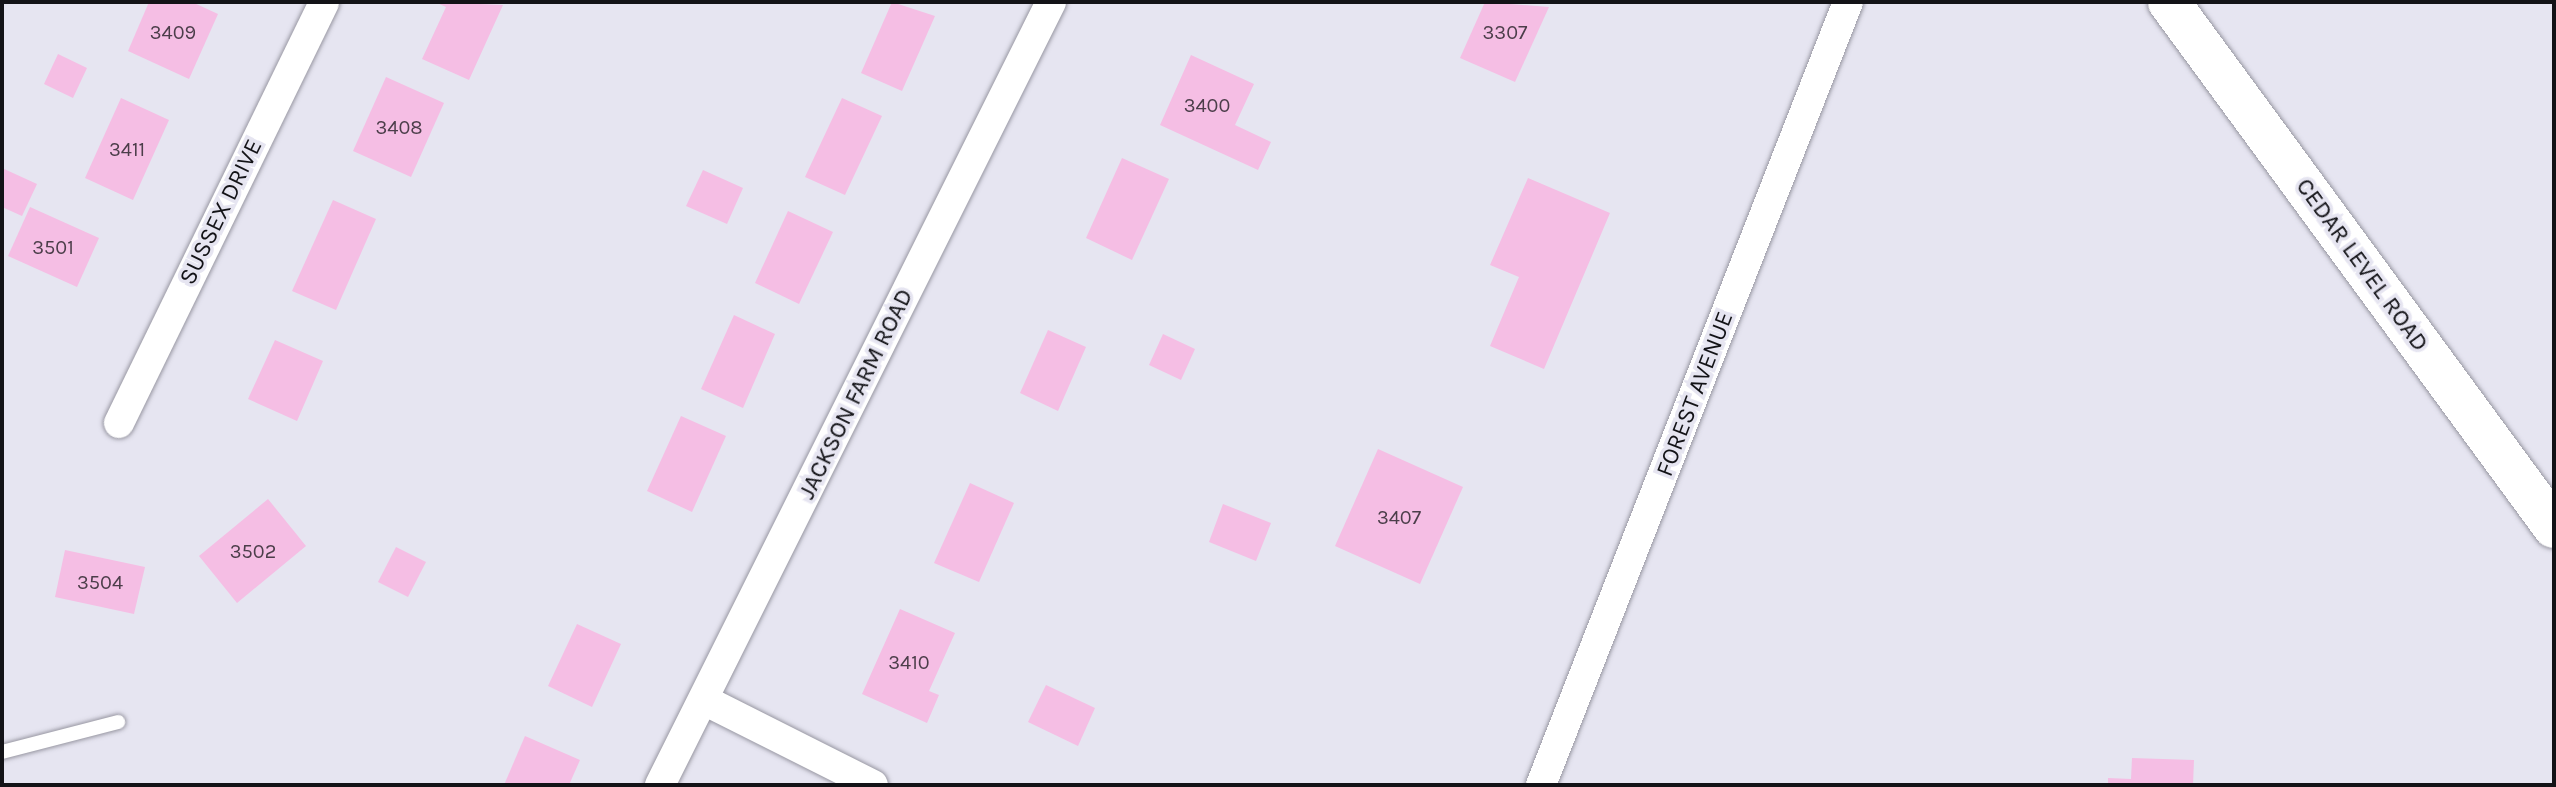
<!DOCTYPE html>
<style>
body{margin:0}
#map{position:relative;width:2556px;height:787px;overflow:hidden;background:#e6e5f1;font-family:Karla,sans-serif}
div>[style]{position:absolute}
.building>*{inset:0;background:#f5bee4}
.roads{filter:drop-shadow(0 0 2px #9897a2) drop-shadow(0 0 2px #9897a2)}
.service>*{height:14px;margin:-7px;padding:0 7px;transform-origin:7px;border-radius:7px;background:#fff}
.minor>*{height:30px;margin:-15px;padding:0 15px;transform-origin:15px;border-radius:15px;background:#fff}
.secondary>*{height:42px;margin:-21px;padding:0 21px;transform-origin:21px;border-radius:21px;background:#fff}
span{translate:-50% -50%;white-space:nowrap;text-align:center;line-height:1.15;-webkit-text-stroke:7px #e6e5f1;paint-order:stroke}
.number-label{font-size:20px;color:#4c3e4a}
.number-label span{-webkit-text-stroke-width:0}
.street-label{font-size:24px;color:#131317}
.frame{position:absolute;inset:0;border:4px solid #131317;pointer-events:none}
</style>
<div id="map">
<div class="building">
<i style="clip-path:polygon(149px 2px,192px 2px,218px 14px,189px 79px,128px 51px)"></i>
<i style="clip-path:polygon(435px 2px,503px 5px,469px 80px,422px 59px,446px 7px)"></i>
<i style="clip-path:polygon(892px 2px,935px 16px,902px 91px,861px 73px)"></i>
<i style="clip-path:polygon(1485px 2px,1549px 7px,1515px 82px,1460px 58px)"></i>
<i style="clip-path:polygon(58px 54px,87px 68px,73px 98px,44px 84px)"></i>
<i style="clip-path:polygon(1191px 55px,1254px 84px,1235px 125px,1271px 142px,1258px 170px,1160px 125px)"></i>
<i style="clip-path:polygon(386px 77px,444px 103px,411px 177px,353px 151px)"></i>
<i style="clip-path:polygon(121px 98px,169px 120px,133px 200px,85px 178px)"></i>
<i style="clip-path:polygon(842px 98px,882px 116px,845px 195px,805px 177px)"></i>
<i style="clip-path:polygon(1122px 158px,1169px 179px,1132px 260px,1086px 238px)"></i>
<i style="clip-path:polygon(2px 168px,37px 184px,22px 216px,2px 207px)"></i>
<i style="clip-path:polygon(703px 170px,743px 188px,727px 224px,686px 206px)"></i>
<i style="clip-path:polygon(1528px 178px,1610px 213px,1544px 369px,1490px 346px,1519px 277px,1490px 265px)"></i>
<i style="clip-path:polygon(333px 200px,376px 219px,336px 310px,292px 291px)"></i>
<i style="clip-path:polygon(30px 207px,99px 238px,77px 287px,8px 256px)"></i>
<i style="clip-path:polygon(788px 211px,833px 232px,799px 304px,755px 283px)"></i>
<i style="clip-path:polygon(734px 315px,775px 334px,743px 408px,701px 389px)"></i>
<i style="clip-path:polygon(1048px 330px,1086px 347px,1058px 411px,1020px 393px)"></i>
<i style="clip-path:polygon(1163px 334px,1195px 349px,1181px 380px,1149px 365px)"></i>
<i style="clip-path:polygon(275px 340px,323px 361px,297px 421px,248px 399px)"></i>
<i style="clip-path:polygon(681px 416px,726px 436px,692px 512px,647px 491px)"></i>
<i style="clip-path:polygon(1378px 449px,1463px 487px,1420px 584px,1335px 546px)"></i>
<i style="clip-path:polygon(970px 483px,1014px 503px,979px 582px,934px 563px)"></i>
<i style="clip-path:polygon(268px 499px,306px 546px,237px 603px,199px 556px)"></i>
<i style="clip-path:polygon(1223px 504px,1271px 523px,1256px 561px,1209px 542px)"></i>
<i style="clip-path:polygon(396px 547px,426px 562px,408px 597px,378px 582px)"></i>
<i style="clip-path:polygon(65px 550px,145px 567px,134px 614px,55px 597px)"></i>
<i style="clip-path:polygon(900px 609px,955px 633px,929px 691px,939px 695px,927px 723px,862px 694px)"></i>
<i style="clip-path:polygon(577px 624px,621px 644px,592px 707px,548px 686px)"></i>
<i style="clip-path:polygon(1046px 685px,1095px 708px,1078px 746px,1028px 722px)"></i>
<i style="clip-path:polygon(525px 736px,580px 760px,569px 785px,504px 785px)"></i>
<i style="clip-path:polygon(2132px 758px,2194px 760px,2193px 785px,2108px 785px,2108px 778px,2131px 779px)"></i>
</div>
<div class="roads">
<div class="service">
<i style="left:2px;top:752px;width:120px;rotate:-14.5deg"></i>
</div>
<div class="minor">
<i style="left:119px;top:423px;width:468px;rotate:-64deg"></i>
<i style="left:704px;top:700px;width:189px;rotate:26.7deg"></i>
<i style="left:660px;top:785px;width:875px;rotate:-63.46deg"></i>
<i style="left:1541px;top:785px;width:841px;rotate:-68.59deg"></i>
</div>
<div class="secondary">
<i style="left:2169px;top:2px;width:651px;rotate:53.75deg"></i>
</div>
</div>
<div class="number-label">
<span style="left:173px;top:32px">3409</span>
<span style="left:1505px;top:32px">3307</span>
<span style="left:1207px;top:105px">3400</span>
<span style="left:399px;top:127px">3408</span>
<span style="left:127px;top:149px">3411</span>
<span style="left:53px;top:247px">3501</span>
<span style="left:1399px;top:517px">3407</span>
<span style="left:253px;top:551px">3502</span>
<span style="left:100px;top:582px">3504</span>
<span style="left:909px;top:662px">3410</span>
</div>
<div class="street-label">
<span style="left:221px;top:212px;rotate:-64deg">SUSSEX DRIVE</span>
<span style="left:2362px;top:265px;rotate:54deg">CEDAR LEVEL ROAD</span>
<span style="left:856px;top:394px;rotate:-64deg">JACKSON FARM ROAD</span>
<span style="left:1695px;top:394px;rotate:-69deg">FOREST AVENUE</span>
</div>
<div class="frame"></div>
</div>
